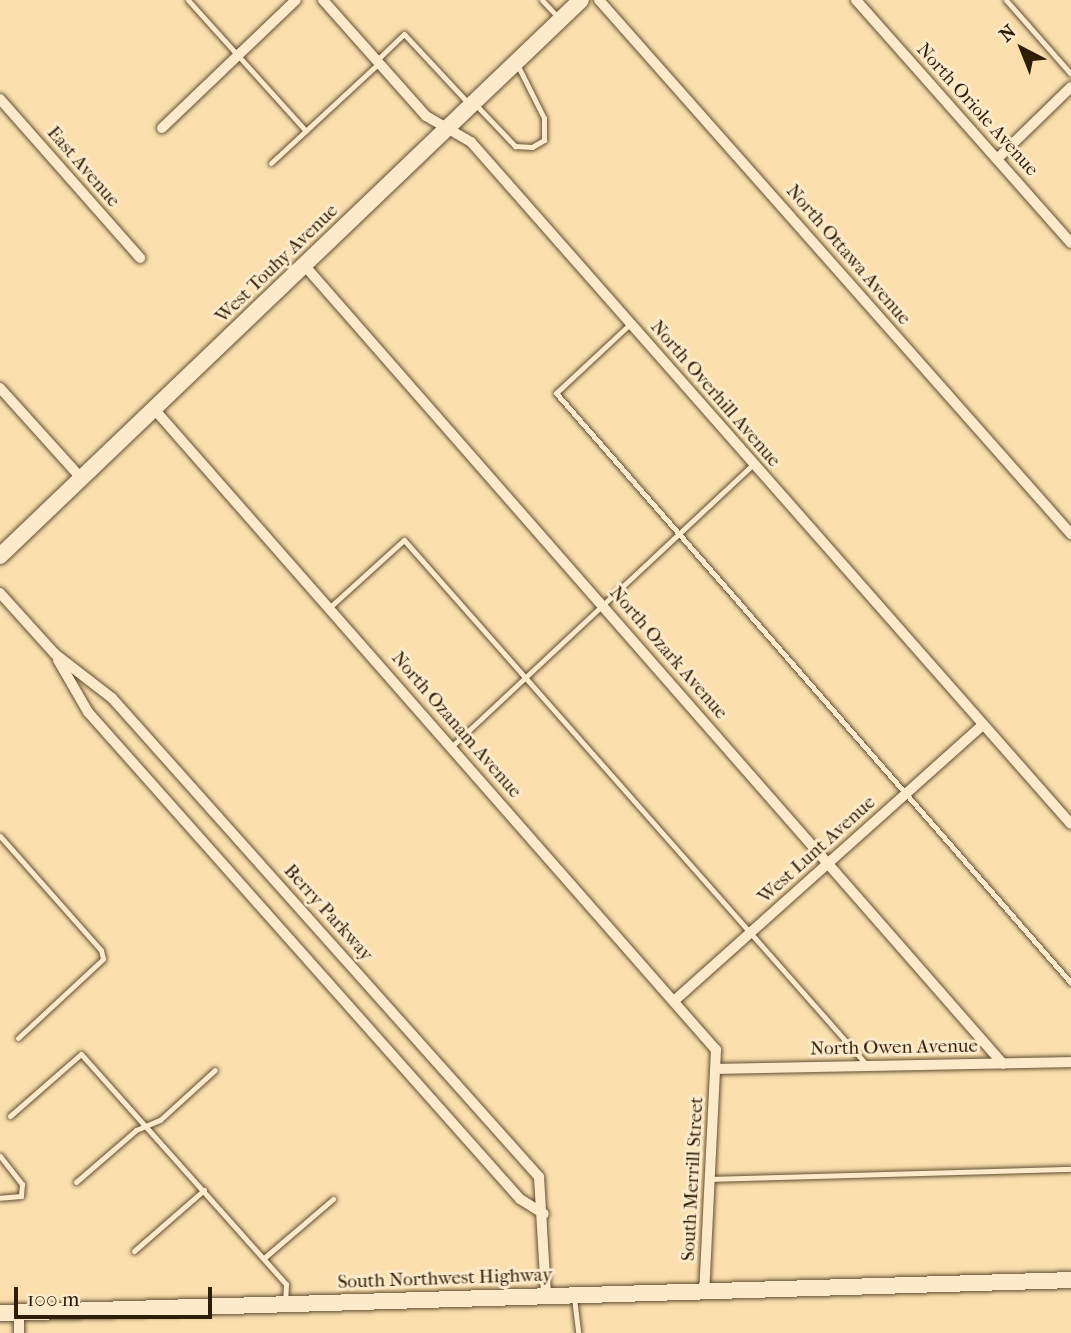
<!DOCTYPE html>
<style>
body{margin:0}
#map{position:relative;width:1071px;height:1333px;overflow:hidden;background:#fbdfaf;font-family:"IM FELL French Canon",serif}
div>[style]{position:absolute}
.roads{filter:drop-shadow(0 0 2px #614e31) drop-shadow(0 0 2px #614e31)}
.service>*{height:5px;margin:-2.5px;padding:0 2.5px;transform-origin:2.5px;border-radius:2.5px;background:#fceacb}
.minor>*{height:10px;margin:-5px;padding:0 5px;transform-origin:5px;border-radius:5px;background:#fceacb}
.secondary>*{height:16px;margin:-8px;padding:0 8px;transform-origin:8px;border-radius:8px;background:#fceacb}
span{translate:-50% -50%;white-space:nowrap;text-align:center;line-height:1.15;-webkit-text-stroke:6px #fceacb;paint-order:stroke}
.street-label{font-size:19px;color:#2e1d07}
.north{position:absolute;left:987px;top:14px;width:70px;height:70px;-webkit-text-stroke:5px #fceacb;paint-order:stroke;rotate:318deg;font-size:19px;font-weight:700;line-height:28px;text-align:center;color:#2e1d07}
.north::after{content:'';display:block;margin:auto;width:24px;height:32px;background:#2e1d07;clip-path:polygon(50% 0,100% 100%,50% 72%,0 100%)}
.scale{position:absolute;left:14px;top:1287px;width:198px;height:32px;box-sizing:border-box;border:4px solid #2e1d07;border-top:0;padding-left:9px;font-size:21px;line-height:24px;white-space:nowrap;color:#2e1d07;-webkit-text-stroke:5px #fceacb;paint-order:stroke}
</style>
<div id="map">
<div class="roads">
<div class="service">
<i style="left:188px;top:0;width:176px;rotate:48deg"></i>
<i style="left:542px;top:0;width:25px;rotate:47deg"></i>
<i style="left:1006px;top:0;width:98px;rotate:48.7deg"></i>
<i style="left:377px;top:60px;width:37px;rotate:-44deg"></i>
<i style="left:404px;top:34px;width:96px;rotate:47.1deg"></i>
<i style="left:476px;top:105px;width:57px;rotate:46.4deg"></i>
<i style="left:515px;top:146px;width:17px;rotate:3deg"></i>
<i style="left:532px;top:147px;width:14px;rotate:-30deg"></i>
<i style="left:544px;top:140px;width:22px;rotate:-90deg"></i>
<i style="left:544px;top:118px;width:58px;rotate:-116.6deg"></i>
<i style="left:271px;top:163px;width:147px;rotate:-42.8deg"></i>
<i style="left:630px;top:324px;width:101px;rotate:137deg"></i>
<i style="left:556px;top:393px;width:783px;rotate:48.88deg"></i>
<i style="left:329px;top:608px;width:101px;rotate:-42.2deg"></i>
<i style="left:404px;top:540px;width:699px;rotate:48.6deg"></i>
<i style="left:451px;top:747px;width:414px;rotate:-43.1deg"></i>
<i style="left:0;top:836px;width:152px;rotate:48.5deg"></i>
<i style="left:101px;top:950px;width:9px;rotate:77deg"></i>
<i style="left:103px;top:959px;width:116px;rotate:137.1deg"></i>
<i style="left:10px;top:1116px;width:94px;rotate:-41.1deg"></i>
<i style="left:81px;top:1054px;width:308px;rotate:48.3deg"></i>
<i style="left:286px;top:1284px;width:17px;rotate:93deg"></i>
<i style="left:0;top:1156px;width:36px;rotate:52deg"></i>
<i style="left:22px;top:1184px;width:12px;rotate:95deg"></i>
<i style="left:21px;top:1196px;width:21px;rotate:175deg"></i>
<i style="left:710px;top:1179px;width:361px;rotate:-1.6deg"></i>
<i style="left:76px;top:1182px;width:79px;rotate:-40.9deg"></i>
<i style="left:136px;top:1130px;width:26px;rotate:-23deg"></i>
<i style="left:160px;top:1120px;width:74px;rotate:-42.3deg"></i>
<i style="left:134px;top:1251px;width:93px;rotate:-41.1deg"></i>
<i style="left:264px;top:1258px;width:91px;rotate:-40.5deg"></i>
<i style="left:574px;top:1298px;width:35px;rotate:83deg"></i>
</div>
<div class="minor">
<i style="left:323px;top:0;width:155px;rotate:48.4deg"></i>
<i style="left:426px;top:116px;width:52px;rotate:30deg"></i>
<i style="left:471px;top:142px;width:908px;rotate:48.66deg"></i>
<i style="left:599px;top:0;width:713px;rotate:48.53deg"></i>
<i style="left:856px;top:0;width:324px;rotate:48.5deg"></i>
<i style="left:0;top:99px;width:212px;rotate:48.6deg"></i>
<i style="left:162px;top:128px;width:185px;rotate:-43.7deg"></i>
<i style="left:997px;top:159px;width:103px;rotate:-44.2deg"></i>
<i style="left:305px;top:266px;width:1060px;rotate:48.82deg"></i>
<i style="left:0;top:388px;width:122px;rotate:48deg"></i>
<i style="left:155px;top:410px;width:851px;rotate:48.76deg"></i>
<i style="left:716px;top:1050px;width:242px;rotate:92.8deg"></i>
<i style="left:0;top:593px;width:82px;rotate:48deg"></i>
<i style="left:55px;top:654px;width:72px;rotate:37.7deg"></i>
<i style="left:112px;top:698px;width:642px;rotate:48.28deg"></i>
<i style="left:539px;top:1177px;width:119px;rotate:86.6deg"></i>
<i style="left:58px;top:660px;width:60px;rotate:60deg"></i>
<i style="left:88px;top:712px;width:651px;rotate:48.42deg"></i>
<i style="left:520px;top:1199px;width:28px;rotate:32deg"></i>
<i style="left:674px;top:1001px;width:414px;rotate:-41.8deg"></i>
<i style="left:717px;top:1069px;width:354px;rotate:-1.1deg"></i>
<i style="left:19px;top:1312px;width:21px;rotate:90deg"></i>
</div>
<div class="secondary">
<i style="left:0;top:556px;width:804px;rotate:-43.74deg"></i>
<i style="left:0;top:1313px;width:1072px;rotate:-1.76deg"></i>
</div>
</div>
<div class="street-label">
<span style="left:977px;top:110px;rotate:48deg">North Oriole Avenue</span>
<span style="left:83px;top:167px;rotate:49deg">East Avenue</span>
<span style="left:848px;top:255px;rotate:49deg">North Ottawa Avenue</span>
<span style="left:277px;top:264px;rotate:-44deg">West Touhy Avenue</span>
<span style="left:715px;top:394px;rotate:49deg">North Overhill Avenue</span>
<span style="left:668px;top:653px;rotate:49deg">North Ozark Avenue</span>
<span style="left:456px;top:725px;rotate:49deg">North Ozanam Avenue</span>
<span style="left:817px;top:850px;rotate:-42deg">West Lunt Avenue</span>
<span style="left:328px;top:913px;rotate:48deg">Berry Parkway</span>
<span style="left:894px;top:1048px;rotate:-1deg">North Owen Avenue</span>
<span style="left:693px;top:1179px;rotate:-87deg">South Merrill Street</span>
<span style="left:445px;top:1279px;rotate:-2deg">South Northwest Highway</span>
</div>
<div class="north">N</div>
<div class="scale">100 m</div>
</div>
